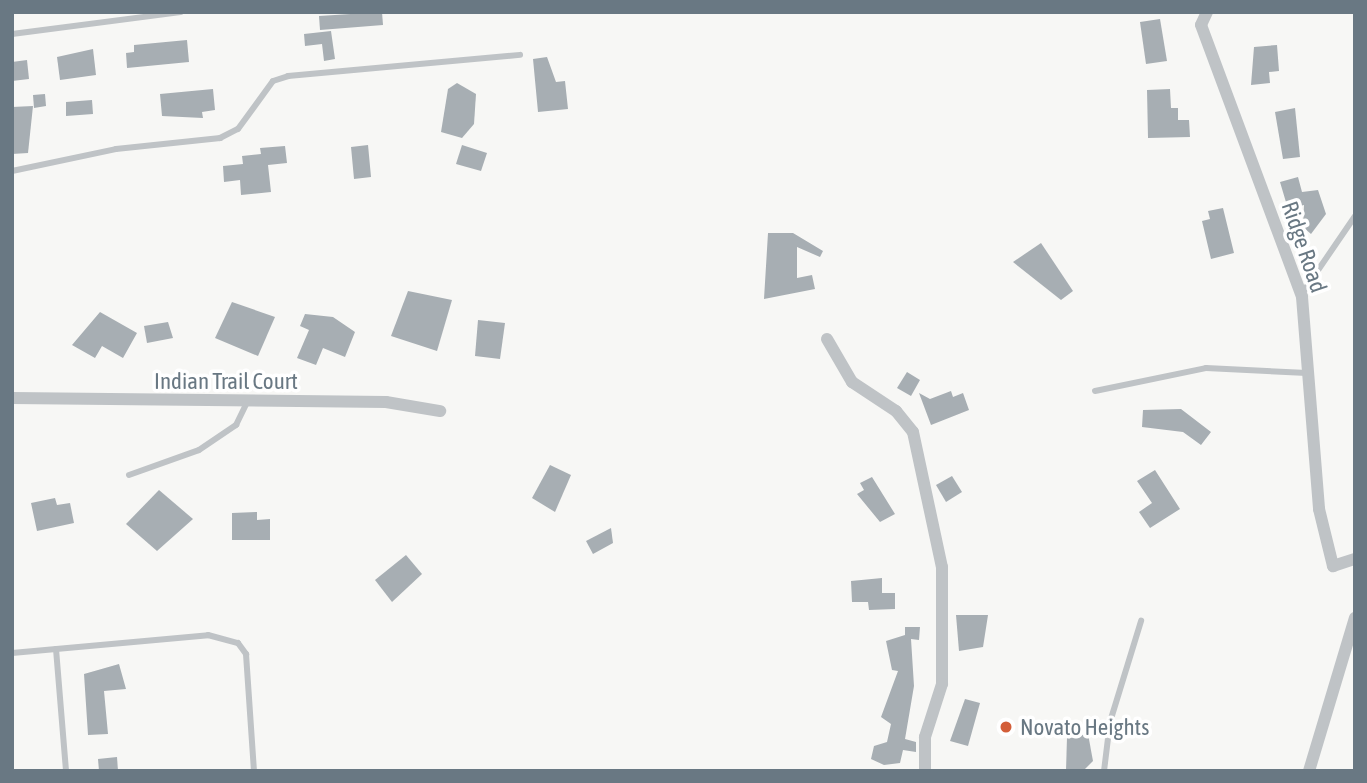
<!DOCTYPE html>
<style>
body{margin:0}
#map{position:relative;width:1367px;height:783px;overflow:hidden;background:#f7f7f5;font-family:"Asap Condensed",sans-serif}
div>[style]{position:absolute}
.building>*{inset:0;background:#a7aeb3}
.lane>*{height:6px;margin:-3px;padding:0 3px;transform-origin:3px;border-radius:3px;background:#bfc3c6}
.street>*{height:12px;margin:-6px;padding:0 6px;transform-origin:6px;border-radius:6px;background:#bfc3c6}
.dots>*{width:19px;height:19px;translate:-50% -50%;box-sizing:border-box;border:4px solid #fff;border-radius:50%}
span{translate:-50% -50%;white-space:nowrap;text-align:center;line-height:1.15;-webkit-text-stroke:7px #fff;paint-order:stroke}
.street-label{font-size:23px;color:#697883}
.poi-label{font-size:23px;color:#697883}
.left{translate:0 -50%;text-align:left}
.frame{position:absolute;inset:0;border:14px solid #697883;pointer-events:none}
</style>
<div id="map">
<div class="building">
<i style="clip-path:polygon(382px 12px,383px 25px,320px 30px,319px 16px)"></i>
<i style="clip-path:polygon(1160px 19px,1167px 61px,1146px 64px,1140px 22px)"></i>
<i style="clip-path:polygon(331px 31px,335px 59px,324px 61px,322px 44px,305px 46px,304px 34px)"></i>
<i style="clip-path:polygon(187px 40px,189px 62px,127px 68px,126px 53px,134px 52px,134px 45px)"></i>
<i style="clip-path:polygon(1277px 45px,1279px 71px,1269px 72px,1270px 83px,1251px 85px,1254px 47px)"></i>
<i style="clip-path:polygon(93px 49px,96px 75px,60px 80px,57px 57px)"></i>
<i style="clip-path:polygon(547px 57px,556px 82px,565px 81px,568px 109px,538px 112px,533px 59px)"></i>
<i style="clip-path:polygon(27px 60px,29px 79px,12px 81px,12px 62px)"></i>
<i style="clip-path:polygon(457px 83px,476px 94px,474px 124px,462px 138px,441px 132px,448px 89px)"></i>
<i style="clip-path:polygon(213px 89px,215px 110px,202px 112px,203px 118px,162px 116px,160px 94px)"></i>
<i style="clip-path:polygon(1170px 89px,1171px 108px,1178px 108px,1178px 120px,1189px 120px,1190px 137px,1148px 138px,1147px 90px)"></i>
<i style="clip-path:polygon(45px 94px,46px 106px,34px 108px,33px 95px)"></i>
<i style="clip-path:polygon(92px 100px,93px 114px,66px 116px,66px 102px)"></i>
<i style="clip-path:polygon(33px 106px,28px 153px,12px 154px,12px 107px)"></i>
<i style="clip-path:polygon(1295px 108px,1300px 157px,1283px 159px,1275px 112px)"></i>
<i style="clip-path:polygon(368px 145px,371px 177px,354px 179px,351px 147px)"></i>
<i style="clip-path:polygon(462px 145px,487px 153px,481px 171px,456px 164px)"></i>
<i style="clip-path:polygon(285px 146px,287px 163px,268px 165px,271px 192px,241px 195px,240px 180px,224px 182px,223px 166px,243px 164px,242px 156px,261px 154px,260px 148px)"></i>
<i style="clip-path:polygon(1298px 177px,1302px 192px,1318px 190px,1326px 214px,1311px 234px,1303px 227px,1304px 205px,1288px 209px,1280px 182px)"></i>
<i style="clip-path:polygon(1223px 208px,1234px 253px,1211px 259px,1202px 221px,1210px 219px,1208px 211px)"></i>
<i style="clip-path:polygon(768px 233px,793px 233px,823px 251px,820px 257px,797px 247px,797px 278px,812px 275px,815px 289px,764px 299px)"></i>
<i style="clip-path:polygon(1041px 243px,1073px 291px,1061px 300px,1013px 262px)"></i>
<i style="clip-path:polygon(408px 291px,452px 300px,437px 351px,391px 336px)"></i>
<i style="clip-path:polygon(232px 302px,275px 317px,258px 356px,215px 338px)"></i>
<i style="clip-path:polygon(100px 312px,137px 333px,123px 358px,102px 346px,95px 358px,72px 345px)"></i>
<i style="clip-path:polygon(305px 314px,333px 317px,355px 332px,345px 357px,323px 348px,316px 365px,297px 358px,309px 330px,300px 326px)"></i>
<i style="clip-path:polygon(478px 320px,505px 323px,500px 359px,475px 356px)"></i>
<i style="clip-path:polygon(168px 322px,173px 338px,147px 343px,144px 326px)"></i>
<i style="clip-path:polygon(907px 372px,920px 380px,911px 396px,897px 388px)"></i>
<i style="clip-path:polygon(951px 391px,953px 397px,963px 393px,969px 410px,931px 425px,919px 393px,930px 399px)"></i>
<i style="clip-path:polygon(1181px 409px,1211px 432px,1201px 445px,1183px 432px,1142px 427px,1143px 410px)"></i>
<i style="clip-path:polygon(550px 465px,571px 475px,555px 512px,532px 498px)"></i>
<i style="clip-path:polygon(1155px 470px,1180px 509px,1150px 528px,1139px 512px,1152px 503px,1137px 481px)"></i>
<i style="clip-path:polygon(952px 476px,962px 492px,946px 502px,936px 485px)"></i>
<i style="clip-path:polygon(872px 477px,895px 514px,880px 522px,857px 494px,864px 490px,860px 483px)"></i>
<i style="clip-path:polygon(159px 490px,193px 519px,157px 551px,126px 524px)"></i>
<i style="clip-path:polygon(55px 498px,57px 505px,70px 503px,74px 523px,37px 531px,31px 503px)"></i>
<i style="clip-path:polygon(257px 512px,257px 520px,270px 519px,270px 540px,232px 540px,232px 513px)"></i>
<i style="clip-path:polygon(611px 528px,613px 543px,593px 554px,586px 541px)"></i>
<i style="clip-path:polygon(406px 555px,422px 574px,392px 602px,375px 580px)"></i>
<i style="clip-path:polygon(882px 578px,882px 593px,895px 593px,895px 609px,869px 610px,868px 602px,852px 602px,851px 581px)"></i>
<i style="clip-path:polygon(956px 615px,988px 615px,983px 647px,959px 651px)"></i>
<i style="clip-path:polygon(905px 627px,920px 627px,919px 640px,911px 639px,914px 686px,905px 739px,916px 742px,916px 752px,903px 750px,900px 763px,884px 765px,871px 759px,874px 746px,887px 742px,891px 724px,881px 717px,898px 671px,892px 670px,886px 641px,905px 635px)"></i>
<i style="clip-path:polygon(119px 664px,126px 689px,104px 691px,108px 734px,88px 735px,84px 674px)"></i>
<i style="clip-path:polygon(965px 699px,980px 703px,968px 746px,950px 741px)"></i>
<i style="clip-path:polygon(1088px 734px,1093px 761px,1083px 771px,1066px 771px,1067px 737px)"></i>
<i style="clip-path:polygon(117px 757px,118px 771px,99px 771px,98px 759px)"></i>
</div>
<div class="lane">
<i style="left:12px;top:34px;width:170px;rotate:-7.4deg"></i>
<i style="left:12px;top:171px;width:106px;rotate:-11.9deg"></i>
<i style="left:116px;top:149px;width:105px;rotate:-6deg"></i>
<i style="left:220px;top:138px;width:20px;rotate:-27deg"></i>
<i style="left:238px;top:129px;width:59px;rotate:-53.9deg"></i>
<i style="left:273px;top:81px;width:16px;rotate:-18deg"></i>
<i style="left:288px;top:76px;width:233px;rotate:-5.2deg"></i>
<i style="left:1301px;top:295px;width:96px;rotate:-55.6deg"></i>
<i style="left:1095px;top:391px;width:113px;rotate:-11.7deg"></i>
<i style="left:1206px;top:368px;width:101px;rotate:2.8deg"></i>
<i style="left:129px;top:475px;width:74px;rotate:-19.7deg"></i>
<i style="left:199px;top:450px;width:45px;rotate:-34deg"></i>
<i style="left:236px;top:425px;width:25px;rotate:-64deg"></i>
<i style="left:56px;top:649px;width:122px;rotate:85.3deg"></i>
<i style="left:12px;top:653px;width:197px;rotate:-5.2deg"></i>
<i style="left:208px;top:635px;width:31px;rotate:15deg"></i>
<i style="left:238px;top:643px;width:14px;rotate:54deg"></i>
<i style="left:246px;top:654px;width:117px;rotate:86.1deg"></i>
<i style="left:1104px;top:771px;width:49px;rotate:-83deg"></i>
<i style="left:1110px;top:722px;width:106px;rotate:-72.9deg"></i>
</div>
<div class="street">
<i style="left:1207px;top:12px;width:14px;rotate:115deg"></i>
<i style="left:1201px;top:25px;width:290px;rotate:69.6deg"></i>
<i style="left:1302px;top:297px;width:213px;rotate:85.4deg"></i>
<i style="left:1319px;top:509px;width:59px;rotate:76.2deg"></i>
<i style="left:1333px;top:566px;width:23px;rotate:-18deg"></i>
<i style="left:827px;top:339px;width:50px;rotate:59.8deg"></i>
<i style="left:852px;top:382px;width:53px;rotate:33.4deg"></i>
<i style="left:896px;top:411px;width:27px;rotate:51deg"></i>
<i style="left:913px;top:432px;width:138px;rotate:77.9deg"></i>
<i style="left:942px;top:567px;width:117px;rotate:90deg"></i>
<i style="left:942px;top:684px;width:56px;rotate:107.8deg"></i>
<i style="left:925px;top:737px;width:34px;rotate:90deg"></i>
<i style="left:12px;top:398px;width:374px;rotate:0.6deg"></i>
<i style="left:386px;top:402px;width:55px;rotate:9.5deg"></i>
<i style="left:1309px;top:771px;width:160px;rotate:-73.3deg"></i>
</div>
<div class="dots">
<i style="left:1006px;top:727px;background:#d35e39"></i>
</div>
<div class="street-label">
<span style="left:1304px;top:247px;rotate:71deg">Ridge Road</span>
<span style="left:226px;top:381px">Indian Trail Court</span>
</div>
<div class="poi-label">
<span class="left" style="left:1020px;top:727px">Novato Heights</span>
</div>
<div class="frame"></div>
</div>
